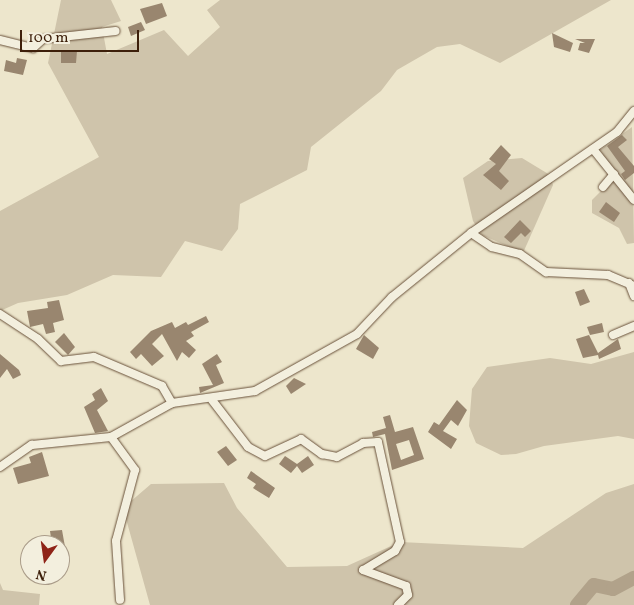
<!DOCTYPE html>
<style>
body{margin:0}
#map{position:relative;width:634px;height:605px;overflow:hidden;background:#ede6cc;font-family:Vollkorn,serif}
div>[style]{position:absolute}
.green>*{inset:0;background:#cfc4ab}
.river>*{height:14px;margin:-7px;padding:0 7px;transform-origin:7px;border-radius:7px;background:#b1a28a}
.building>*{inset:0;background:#99866f}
.roads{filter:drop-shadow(0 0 1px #69513a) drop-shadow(0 0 1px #69513a)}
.minor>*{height:8px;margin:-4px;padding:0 4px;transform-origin:4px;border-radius:4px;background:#f3efde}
span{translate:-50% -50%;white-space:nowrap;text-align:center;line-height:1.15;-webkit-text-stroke:4.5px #f3efde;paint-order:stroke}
.north{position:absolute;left:20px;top:535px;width:50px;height:50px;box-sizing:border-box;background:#f3efde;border:1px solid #aa9c89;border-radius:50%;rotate:194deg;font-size:14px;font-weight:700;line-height:20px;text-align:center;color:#3d1f0a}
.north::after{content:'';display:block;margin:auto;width:18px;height:22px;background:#8f2418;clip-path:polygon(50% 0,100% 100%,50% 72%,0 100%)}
.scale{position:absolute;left:20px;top:30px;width:119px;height:22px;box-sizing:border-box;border:2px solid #3d1f0a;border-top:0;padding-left:6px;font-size:15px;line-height:18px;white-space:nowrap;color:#3d1f0a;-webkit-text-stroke:4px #f3efde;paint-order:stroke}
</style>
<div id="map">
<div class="green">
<i style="clip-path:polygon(61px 0,111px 0,121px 21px,102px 27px,107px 54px,164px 30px,188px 56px,220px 27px,207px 10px,220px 0,611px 0,500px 63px,460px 44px,437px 47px,397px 70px,381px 91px,311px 147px,307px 170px,240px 204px,238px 229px,222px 251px,185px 241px,161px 277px,113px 275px,67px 295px,18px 303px,0 311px,0 211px,99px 157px,48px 63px)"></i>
<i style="clip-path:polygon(632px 127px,634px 243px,627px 244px,619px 228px,592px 213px,592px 200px,616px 176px,600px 150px)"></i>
<i style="clip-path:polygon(522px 158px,550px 175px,553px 185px,523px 253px,482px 235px,473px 221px,463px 178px,488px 161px)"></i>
<i style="clip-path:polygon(634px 352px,634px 439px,618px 436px,544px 446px,516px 454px,501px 455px,476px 443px,469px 426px,472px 389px,487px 367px,550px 358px,591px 364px)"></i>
<i style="clip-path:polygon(224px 483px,237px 508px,287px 567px,347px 566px,400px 542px,523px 548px,606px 493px,634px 484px,634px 605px,150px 605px,123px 508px,151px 484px)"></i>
<i style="clip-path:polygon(0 583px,3px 590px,40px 594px,39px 605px,0 605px)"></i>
</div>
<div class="river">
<i style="left:577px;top:605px;width:26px;rotate:-50deg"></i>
<i style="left:594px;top:585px;width:19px;rotate:12deg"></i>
<i style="left:613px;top:589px;width:24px;rotate:-28deg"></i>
</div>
<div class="building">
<i style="clip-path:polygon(162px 3px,167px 16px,146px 24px,140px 9px)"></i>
<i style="clip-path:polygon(141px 22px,145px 30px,131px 36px,128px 27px)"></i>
<i style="clip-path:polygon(552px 33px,573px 43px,570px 52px,554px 47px)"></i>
<i style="clip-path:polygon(575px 39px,595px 39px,589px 53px,578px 50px,580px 43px,585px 43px)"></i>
<i style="clip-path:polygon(61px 51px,77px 51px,76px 63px,61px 63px)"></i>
<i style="clip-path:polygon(17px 58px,27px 60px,23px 75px,4px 71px,6px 60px,16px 63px)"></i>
<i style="clip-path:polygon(622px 135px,627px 140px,618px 147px,634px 166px,634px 173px,625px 180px,621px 174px,625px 171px,607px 146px)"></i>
<i style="clip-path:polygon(501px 145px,511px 155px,499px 171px,509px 181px,501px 190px,483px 175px,496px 164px,489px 159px)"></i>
<i style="clip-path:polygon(606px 202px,620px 213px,614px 222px,599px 212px)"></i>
<i style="clip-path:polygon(520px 220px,531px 231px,525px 237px,521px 233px,511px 243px,504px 237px)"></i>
<i style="clip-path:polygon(584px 289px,590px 302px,580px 306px,575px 292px)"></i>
<i style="clip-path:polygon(59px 300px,64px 320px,53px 323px,55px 332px,46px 334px,43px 324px,30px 327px,27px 311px,48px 308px,47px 302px)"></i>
<i style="clip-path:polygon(206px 316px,209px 322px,191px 332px,194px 336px,186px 341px,196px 350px,189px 358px,182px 352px,177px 361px,162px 334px,152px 344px,164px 356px,152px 366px,141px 354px,136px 359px,130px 352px,151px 331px,172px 322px,175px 328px,186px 322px,188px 325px)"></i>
<i style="clip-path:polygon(602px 323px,604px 332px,590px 335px,587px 327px)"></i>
<i style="clip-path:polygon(64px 333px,75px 347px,68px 355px,55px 342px)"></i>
<i style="clip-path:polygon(364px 335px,379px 348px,373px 359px,356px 349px)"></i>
<i style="clip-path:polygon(589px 335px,598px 353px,618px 339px,621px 349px,599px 359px,598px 355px,583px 358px,576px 339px)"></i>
<i style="clip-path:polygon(0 354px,19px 370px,21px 375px,13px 379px,7px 369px,0 378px)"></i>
<i style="clip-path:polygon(217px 354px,222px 362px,216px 365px,224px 383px,200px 393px,199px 387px,213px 385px,202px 364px)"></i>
<i style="clip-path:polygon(294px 378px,306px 384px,291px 394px,286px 386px)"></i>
<i style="clip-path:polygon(101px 388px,108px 401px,97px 410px,108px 431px,95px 433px,84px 407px,95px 400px,92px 394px)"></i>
<i style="clip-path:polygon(457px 400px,467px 410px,458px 426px,451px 420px,443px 431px,457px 439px,451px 449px,428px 432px,434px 422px,439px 425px)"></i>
<i style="clip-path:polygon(evenodd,390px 415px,395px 432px,413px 427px,424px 459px,392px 470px,385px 434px,373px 437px,372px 432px,386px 428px,383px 417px,390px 415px,409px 440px,414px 455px,401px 460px,396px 444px,409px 440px)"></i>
<i style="clip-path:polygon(226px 446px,237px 460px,228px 466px,217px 452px)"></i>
<i style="clip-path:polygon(42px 452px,49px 476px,18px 484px,13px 468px,31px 463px,29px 457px)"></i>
<i style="clip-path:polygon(285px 456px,297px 464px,308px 456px,314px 465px,302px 473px,297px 466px,291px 473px,279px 464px)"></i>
<i style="clip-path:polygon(251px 471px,275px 488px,269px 498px,253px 488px,256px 484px,247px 478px)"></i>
<i style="clip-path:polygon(62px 530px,67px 558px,60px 559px,60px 545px,52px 545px,50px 531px)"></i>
</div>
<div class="roads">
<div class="minor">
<i style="left:0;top:40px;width:34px;rotate:14deg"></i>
<i style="left:33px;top:48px;width:13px;rotate:-42deg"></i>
<i style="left:43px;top:39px;width:73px;rotate:-6.3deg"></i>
<i style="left:593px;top:149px;width:65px;rotate:51.2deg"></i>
<i style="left:603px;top:187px;width:17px;rotate:-50deg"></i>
<i style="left:471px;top:233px;width:25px;rotate:34deg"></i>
<i style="left:492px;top:247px;width:29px;rotate:14deg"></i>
<i style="left:520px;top:254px;width:32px;rotate:35deg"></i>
<i style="left:546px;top:272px;width:62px;rotate:2.8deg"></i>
<i style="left:608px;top:275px;width:28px;rotate:23deg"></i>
<i style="left:629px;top:283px;width:14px;rotate:69deg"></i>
<i style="left:0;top:314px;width:45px;rotate:33.3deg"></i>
<i style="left:38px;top:339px;width:32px;rotate:44deg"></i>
<i style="left:61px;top:361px;width:33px;rotate:-7deg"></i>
<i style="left:94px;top:357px;width:74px;rotate:23.1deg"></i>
<i style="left:162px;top:386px;width:20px;rotate:60deg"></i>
<i style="left:613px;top:335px;width:23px;rotate:-23deg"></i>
<i style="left:212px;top:400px;width:59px;rotate:52.5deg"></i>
<i style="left:248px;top:447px;width:19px;rotate:28deg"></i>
<i style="left:265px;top:456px;width:40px;rotate:-25deg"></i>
<i style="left:301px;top:439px;width:26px;rotate:36deg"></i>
<i style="left:322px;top:454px;width:15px;rotate:11deg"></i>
<i style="left:337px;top:457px;width:30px;rotate:-28deg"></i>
<i style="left:363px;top:443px;width:15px;rotate:-4deg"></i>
<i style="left:378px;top:442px;width:102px;rotate:77.6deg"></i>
<i style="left:400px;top:542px;width:10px;rotate:119deg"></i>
<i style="left:395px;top:551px;width:37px;rotate:149deg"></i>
<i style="left:363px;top:570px;width:46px;rotate:20.4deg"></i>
<i style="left:406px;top:586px;width:9px;rotate:77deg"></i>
<i style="left:408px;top:595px;width:14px;rotate:135deg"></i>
<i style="left:111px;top:437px;width:41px;rotate:54deg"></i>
<i style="left:135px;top:470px;width:73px;rotate:105deg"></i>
<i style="left:116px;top:541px;width:59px;rotate:86.1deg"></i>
<i style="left:0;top:467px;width:39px;rotate:-35deg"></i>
<i style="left:32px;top:445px;width:79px;rotate:-5.8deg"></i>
<i style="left:111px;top:437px;width:70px;rotate:-29.1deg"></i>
<i style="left:172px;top:403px;width:84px;rotate:-8.2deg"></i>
<i style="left:255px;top:391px;width:117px;rotate:-29.2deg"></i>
<i style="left:357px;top:334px;width:51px;rotate:-46.6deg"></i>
<i style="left:392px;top:297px;width:102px;rotate:-39deg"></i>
<i style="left:471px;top:233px;width:178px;rotate:-34.7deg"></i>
<i style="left:617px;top:132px;width:27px;rotate:-51deg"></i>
</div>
</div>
<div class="north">N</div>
<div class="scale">100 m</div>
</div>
